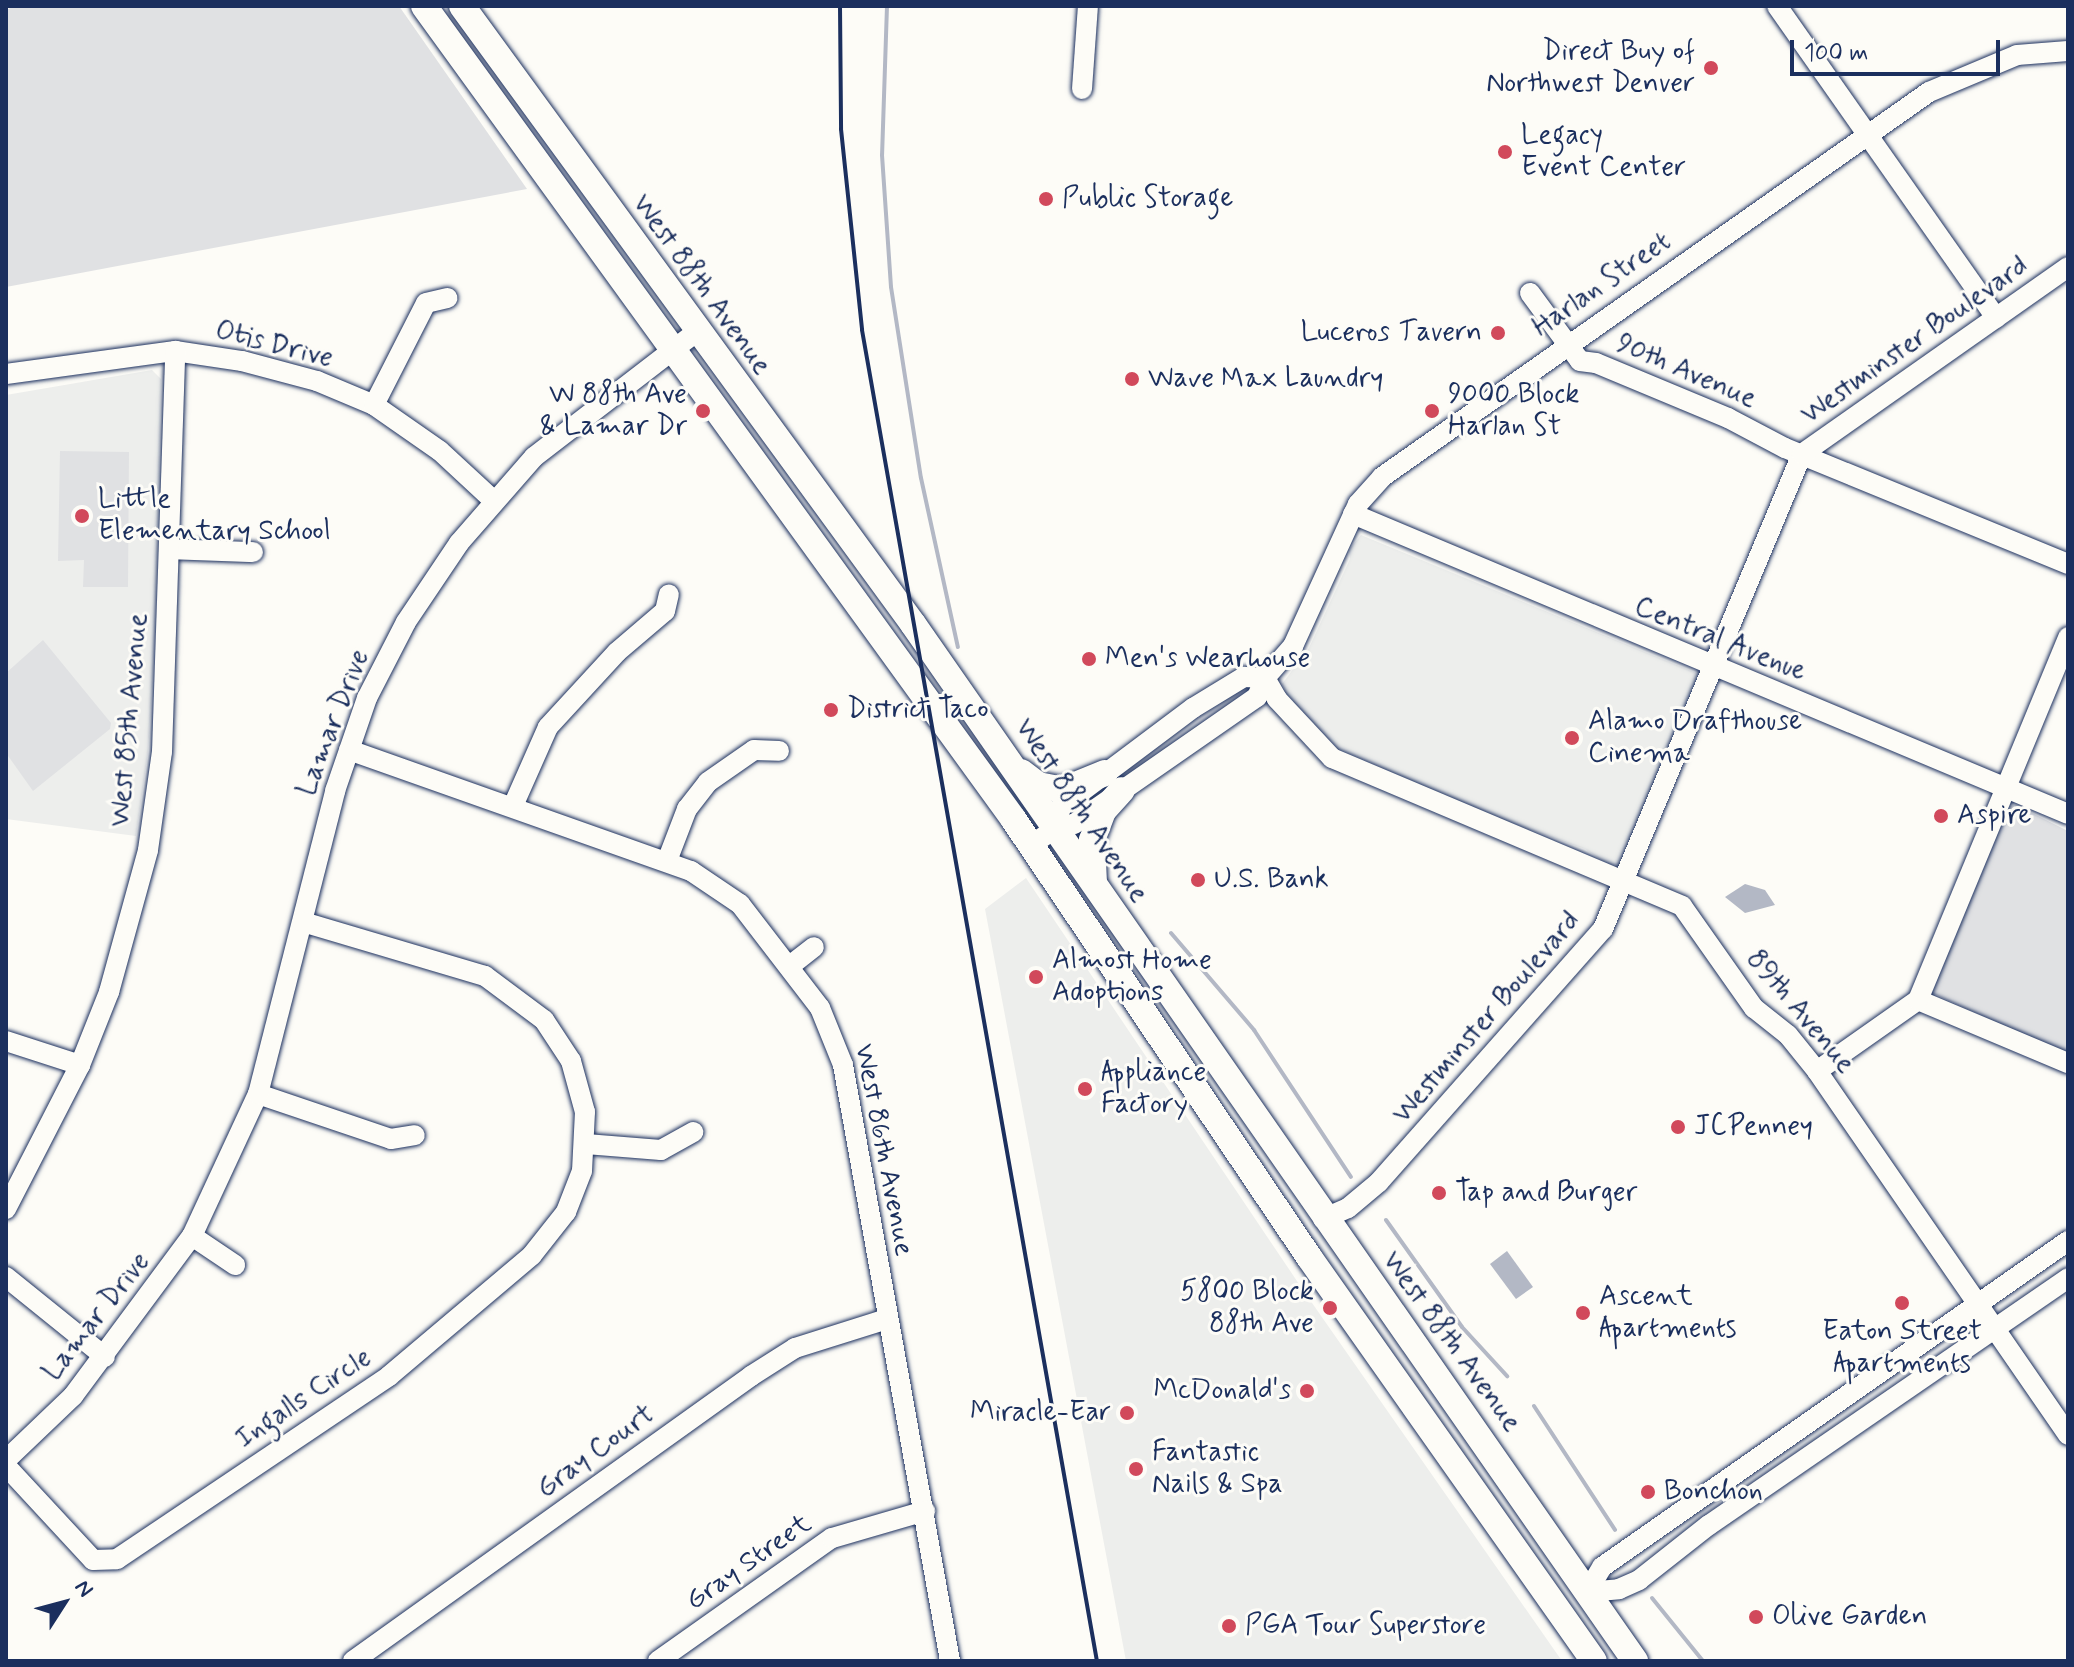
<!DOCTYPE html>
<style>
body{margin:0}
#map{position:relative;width:2074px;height:1667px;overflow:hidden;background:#fdfcf7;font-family:Mynerve,sans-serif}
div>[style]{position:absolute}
.built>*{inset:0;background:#edeeec}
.green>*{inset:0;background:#e0e1e3}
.water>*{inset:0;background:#b3b8c5}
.stream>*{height:4px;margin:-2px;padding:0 2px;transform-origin:2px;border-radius:2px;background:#b3b8c5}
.roads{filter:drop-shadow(0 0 2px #1b2f5e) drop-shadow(0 0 2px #1b2f5e)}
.minor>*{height:20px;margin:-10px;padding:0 10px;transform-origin:10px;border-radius:10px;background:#fdfcf7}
.major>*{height:26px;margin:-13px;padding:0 13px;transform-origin:13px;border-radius:13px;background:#fdfcf7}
.rail>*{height:4px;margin:-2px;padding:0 2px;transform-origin:2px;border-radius:2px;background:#1b2f5e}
.dots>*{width:22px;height:22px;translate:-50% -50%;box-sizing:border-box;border:4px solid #fdfcf7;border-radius:50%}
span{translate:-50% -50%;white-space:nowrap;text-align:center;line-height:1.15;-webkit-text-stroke:6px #fdfcf7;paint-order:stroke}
.poi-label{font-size:28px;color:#1b2f5e}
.right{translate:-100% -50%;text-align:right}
.left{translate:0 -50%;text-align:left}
.street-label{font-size:28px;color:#1b2f5e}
.frame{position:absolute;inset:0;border:8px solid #1b2f5e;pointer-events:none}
.north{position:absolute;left:24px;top:1563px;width:80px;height:80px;-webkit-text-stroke:6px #fdfcf7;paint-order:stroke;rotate:54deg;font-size:22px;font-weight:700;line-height:32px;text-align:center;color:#1b2f5e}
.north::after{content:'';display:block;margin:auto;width:28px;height:36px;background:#1b2f5e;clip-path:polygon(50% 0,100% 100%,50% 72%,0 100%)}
.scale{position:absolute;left:1790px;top:40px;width:210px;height:36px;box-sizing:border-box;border:4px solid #1b2f5e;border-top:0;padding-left:10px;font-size:24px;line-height:28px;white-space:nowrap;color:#1b2f5e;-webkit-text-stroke:6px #fdfcf7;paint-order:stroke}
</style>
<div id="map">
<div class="built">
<i style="clip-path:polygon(152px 370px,161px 379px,155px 637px,148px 752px,136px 836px,6px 819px,6px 395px)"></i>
<i style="clip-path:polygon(1361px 535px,1696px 673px,1699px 677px,1623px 864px,1609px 865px,1585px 849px,1489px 815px,1333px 746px,1289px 699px,1282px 684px,1309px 648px,1350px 559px,1349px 550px)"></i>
<i style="clip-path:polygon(1026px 878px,1303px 1290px,1562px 1661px,1126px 1661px,985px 909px)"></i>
</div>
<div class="green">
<i style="clip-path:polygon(15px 6px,399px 6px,527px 189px,6px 287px,6px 10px)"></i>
<i style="clip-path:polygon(60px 451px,129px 452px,128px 587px,83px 587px,84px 560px,58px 561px)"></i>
<i style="clip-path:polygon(43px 640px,111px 723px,110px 729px,33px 791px,6px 753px,6px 673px)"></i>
<i style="clip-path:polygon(2016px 805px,2068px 831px,2068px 1055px,1930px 992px,2009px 806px)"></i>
</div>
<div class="water">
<i style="clip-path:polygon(1745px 884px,1765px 890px,1775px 905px,1745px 913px,1725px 897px)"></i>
<i style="clip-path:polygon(1507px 1251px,1533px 1287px,1516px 1299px,1490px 1264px)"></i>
</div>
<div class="stream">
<i style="left:887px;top:6px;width:149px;rotate:91.9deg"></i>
<i style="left:882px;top:155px;width:132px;rotate:86.1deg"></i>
<i style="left:891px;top:287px;width:193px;rotate:81.1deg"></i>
<i style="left:921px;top:478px;width:173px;rotate:77.7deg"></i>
<i style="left:1171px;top:933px;width:128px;rotate:49.4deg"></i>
<i style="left:1254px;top:1030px;width:176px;rotate:56.6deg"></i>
<i style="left:1386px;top:1220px;width:131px;rotate:54.6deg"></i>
<i style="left:1462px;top:1327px;width:67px;rotate:47.4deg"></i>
<i style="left:1534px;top:1406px;width:148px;rotate:56.8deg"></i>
<i style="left:1652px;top:1598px;width:81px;rotate:51deg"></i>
</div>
<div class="roads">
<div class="minor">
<i style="left:1777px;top:6px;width:381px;rotate:54.9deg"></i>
<i style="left:1082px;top:89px;width:83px;rotate:-85.9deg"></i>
<i style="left:1530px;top:293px;width:84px;rotate:53.7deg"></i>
<i style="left:1580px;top:361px;width:16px;rotate:7deg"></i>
<i style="left:1596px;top:363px;width:143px;rotate:22.6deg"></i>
<i style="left:1728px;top:418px;width:64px;rotate:27.8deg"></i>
<i style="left:1785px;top:448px;width:306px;rotate:22.3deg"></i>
<i style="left:6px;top:374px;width:171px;rotate:-7.8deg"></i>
<i style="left:175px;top:351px;width:68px;rotate:8.5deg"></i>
<i style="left:242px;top:361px;width:78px;rotate:14.9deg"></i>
<i style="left:317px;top:381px;width:62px;rotate:22.8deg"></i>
<i style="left:374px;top:405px;width:80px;rotate:34.9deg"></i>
<i style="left:440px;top:451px;width:72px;rotate:42.8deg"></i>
<i style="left:374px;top:405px;width:114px;rotate:-63deg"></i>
<i style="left:426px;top:303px;width:22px;rotate:-13deg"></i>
<i style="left:1353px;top:514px;width:775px;rotate:22.76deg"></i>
<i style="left:170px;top:549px;width:83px;rotate:2.1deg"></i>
<i style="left:1265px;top:678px;width:24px;rotate:60deg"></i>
<i style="left:1277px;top:699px;width:81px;rotate:47deg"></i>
<i style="left:1332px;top:758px;width:380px;rotate:22.9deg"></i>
<i style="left:1682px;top:906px;width:125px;rotate:54.8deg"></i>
<i style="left:1754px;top:1008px;width:43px;rotate:38.5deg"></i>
<i style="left:1788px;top:1035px;width:46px;rotate:51.1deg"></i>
<i style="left:1817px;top:1071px;width:442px;rotate:55.4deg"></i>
<i style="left:349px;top:750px;width:363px;rotate:19.5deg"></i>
<i style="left:691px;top:871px;width:59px;rotate:34deg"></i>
<i style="left:740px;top:904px;width:131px;rotate:52.4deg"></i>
<i style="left:820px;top:1008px;width:61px;rotate:68deg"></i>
<i style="left:843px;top:1065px;width:606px;rotate:79.82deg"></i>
<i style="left:513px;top:806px;width:86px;rotate:-66.1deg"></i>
<i style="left:548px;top:727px;width:102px;rotate:-47.4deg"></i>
<i style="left:617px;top:652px;width:63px;rotate:-40.5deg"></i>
<i style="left:665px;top:611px;width:17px;rotate:-77deg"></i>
<i style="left:1056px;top:828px;width:22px;rotate:-77deg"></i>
<i style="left:1061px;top:807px;width:165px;rotate:-36.9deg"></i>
<i style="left:1193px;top:708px;width:60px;rotate:-31.3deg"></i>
<i style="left:1244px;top:677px;width:21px;rotate:3deg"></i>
<i style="left:1031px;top:845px;width:30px;rotate:-34deg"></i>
<i style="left:1056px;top:828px;width:18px;rotate:-13deg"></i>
<i style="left:1074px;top:824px;width:223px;rotate:-34.8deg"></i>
<i style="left:1257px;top:697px;width:21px;rotate:-67deg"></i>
<i style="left:1265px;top:678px;width:43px;rotate:-48.8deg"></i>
<i style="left:1293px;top:646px;width:156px;rotate:-65.4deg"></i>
<i style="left:1358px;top:504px;width:36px;rotate:-48deg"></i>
<i style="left:1382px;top:477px;width:669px;rotate:-35.14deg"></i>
<i style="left:1929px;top:92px;width:95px;rotate:-22.8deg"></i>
<i style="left:2017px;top:55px;width:51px;rotate:-4.5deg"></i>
<i style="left:667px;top:861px;width:56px;rotate:-69deg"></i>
<i style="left:687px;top:809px;width:34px;rotate:-52deg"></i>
<i style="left:708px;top:782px;width:56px;rotate:-34.8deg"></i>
<i style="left:754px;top:750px;width:25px;rotate:2deg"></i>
<i style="left:791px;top:965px;width:29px;rotate:-38deg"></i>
<i style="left:1918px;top:1000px;width:163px;rotate:22.8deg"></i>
<i style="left:6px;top:1041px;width:78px;rotate:18deg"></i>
<i style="left:1817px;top:1071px;width:123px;rotate:-35.1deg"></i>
<i style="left:1918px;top:1000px;width:393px;rotate:-67.5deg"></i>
<i style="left:258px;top:1094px;width:140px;rotate:18.7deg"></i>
<i style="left:391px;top:1139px;width:24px;rotate:-9deg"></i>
<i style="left:586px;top:1144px;width:75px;rotate:4.6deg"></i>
<i style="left:661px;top:1150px;width:37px;rotate:-29deg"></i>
<i style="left:6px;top:1209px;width:162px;rotate:-62.8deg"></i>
<i style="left:80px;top:1065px;width:79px;rotate:-68.3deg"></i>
<i style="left:109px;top:992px;width:147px;rotate:-74.6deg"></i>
<i style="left:148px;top:850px;width:99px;rotate:-81.9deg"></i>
<i style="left:162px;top:752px;width:401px;rotate:-88.1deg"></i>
<i style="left:1323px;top:1219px;width:27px;rotate:-24deg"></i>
<i style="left:1348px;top:1208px;width:40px;rotate:-40deg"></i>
<i style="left:1379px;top:1182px;width:338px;rotate:-48.5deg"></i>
<i style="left:1603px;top:929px;width:515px;rotate:-67.27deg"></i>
<i style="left:1802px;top:454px;width:325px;rotate:-35.1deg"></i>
<i style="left:192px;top:1236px;width:52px;rotate:34deg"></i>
<i style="left:6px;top:1277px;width:127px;rotate:38.9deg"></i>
<i style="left:6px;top:1460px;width:93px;rotate:-43.7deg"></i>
<i style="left:73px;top:1396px;width:199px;rotate:-53.4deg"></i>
<i style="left:192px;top:1236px;width:157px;rotate:-65.1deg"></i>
<i style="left:258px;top:1094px;width:313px;rotate:-75.7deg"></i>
<i style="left:335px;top:791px;width:98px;rotate:-71deg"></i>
<i style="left:367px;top:698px;width:85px;rotate:-62.8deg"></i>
<i style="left:406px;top:622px;width:95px;rotate:-56.1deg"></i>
<i style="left:459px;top:543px;width:114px;rotate:-48.9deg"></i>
<i style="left:534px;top:457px;width:203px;rotate:-37.6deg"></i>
<i style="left:6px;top:1466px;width:128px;rotate:47.2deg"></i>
<i style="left:93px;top:1560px;width:24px;rotate:-2deg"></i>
<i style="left:117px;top:1559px;width:328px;rotate:-33.9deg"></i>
<i style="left:389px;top:1376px;width:187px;rotate:-40.2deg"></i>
<i style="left:532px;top:1255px;width:55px;rotate:-51.7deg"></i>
<i style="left:566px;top:1212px;width:44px;rotate:-68.7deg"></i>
<i style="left:582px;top:1171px;width:59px;rotate:-87.1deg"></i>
<i style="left:585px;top:1112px;width:53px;rotate:-105.4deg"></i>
<i style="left:571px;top:1061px;width:49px;rotate:-123.4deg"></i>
<i style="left:544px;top:1020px;width:74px;rotate:-143.3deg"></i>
<i style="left:485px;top:976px;width:190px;rotate:-163.5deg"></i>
<i style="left:1587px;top:1592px;width:29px;rotate:-59deg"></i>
<i style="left:1602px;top:1567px;width:569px;rotate:-34.98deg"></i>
<i style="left:1587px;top:1592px;width:32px;rotate:-5deg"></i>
<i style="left:1619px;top:1589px;width:22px;rotate:-24deg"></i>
<i style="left:1639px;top:1580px;width:89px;rotate:-38.2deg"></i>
<i style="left:1709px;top:1525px;width:436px;rotate:-34.5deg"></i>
<i style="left:353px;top:1661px;width:490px;rotate:-35.6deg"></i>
<i style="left:751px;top:1376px;width:52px;rotate:-32.5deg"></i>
<i style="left:795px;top:1348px;width:96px;rotate:-17.5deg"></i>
<i style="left:658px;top:1661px;width:213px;rotate:-35.3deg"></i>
<i style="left:832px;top:1538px;width:97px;rotate:-16.2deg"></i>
</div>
<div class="major">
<i style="left:424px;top:6px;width:1005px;rotate:54.06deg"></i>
<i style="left:1014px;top:820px;width:527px;rotate:55.98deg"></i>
<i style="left:1309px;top:1257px;width:494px;rotate:54.8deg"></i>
<i style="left:462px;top:6px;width:765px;rotate:53.88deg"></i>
<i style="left:913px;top:624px;width:1264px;rotate:55.15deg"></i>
<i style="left:1021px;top:772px;width:21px;rotate:37deg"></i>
<i style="left:1038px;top:785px;width:25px;rotate:11deg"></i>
<i style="left:1063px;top:790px;width:45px;rotate:-22deg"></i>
<i style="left:1094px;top:883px;width:43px;rotate:-92.7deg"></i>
<i style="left:1092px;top:840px;width:31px;rotate:-69deg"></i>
<i style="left:1103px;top:811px;width:28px;rotate:-48deg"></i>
</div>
</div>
<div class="rail">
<i style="left:840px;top:6px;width:123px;rotate:89.5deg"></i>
<i style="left:841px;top:129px;width:202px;rotate:84deg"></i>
<i style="left:862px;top:330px;width:1352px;rotate:79.99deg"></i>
</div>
<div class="dots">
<i style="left:1711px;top:68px;background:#d1495b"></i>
<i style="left:1505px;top:152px;background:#d1495b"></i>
<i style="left:1046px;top:199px;background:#d1495b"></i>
<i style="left:1498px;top:333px;background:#d1495b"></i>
<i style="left:1132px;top:379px;background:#d1495b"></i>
<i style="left:703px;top:411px;background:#d1495b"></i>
<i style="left:1432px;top:411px;background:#d1495b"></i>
<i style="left:82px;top:516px;background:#d1495b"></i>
<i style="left:1089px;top:659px;background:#d1495b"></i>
<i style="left:831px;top:710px;background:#d1495b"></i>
<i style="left:1572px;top:738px;background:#d1495b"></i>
<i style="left:1941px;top:816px;background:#d1495b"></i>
<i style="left:1198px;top:880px;background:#d1495b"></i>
<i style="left:1036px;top:977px;background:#d1495b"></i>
<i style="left:1085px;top:1089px;background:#d1495b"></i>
<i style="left:1678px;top:1127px;background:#d1495b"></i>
<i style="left:1439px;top:1193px;background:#d1495b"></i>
<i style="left:1902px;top:1303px;background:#d1495b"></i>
<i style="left:1330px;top:1308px;background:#d1495b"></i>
<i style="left:1583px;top:1313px;background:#d1495b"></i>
<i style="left:1307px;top:1391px;background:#d1495b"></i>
<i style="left:1127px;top:1413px;background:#d1495b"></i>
<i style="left:1136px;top:1469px;background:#d1495b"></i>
<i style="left:1648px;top:1492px;background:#d1495b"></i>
<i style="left:1756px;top:1617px;background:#d1495b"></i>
<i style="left:1229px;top:1626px;background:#d1495b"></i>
</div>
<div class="poi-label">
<span class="right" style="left:1695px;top:68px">Direct Buy of<br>Northwest Denver</span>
<span class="left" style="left:1521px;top:152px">Legacy<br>Event Center</span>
<span class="left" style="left:1062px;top:199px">Public Storage</span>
<span class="right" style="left:1482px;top:333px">Luceros Tavern</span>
<span class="left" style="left:1148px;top:379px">Wave Max Laundry</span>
<span class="right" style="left:687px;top:411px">W 88th Ave<br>&amp; Lamar Dr</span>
<span class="left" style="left:1448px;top:411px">9000 Block<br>Harlan St</span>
<span class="left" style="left:98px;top:516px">Little<br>Elementary School</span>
<span class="left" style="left:1105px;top:659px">Men's Wearhouse</span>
<span class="left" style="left:847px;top:710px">District Taco</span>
<span class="left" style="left:1588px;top:738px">Alamo Drafthouse<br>Cinema</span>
<span class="left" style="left:1957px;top:816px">Aspire</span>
<span class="left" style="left:1214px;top:880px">U.S. Bank</span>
<span class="left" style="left:1052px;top:977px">Almost Home<br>Adoptions</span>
<span class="left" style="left:1101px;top:1089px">Appliance<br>Factory</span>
<span class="left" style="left:1694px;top:1127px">JCPenney</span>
<span class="left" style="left:1455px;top:1193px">Tap and Burger</span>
<span class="right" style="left:1314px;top:1308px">5800 Block<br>88th Ave</span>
<span class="left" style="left:1599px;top:1313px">Ascent<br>Apartments</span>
<span style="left:1902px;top:1348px">Eaton Street<br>Apartments</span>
<span class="right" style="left:1291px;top:1391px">McDonald's</span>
<span class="right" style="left:1111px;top:1413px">Miracle-Ear</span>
<span class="left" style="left:1152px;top:1469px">Fantastic<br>Nails &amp; Spa</span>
<span class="left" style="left:1664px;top:1492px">Bonchon</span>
<span class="left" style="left:1772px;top:1617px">Olive Garden</span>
<span class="left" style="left:1245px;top:1626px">PGA Tour Superstore</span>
</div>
<div class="street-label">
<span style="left:701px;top:285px;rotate:54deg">West 88th Avenue</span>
<span style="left:1602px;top:285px;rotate:-35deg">Harlan Street</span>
<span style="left:1915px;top:341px;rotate:-35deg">Westminster Boulevard</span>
<span style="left:274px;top:345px;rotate:14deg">Otis Drive</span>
<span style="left:1686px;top:372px;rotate:23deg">90th Avenue</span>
<span style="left:1720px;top:640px;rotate:22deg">Central Avenue</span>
<span style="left:130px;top:720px;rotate:-85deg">West 85th Avenue</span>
<span style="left:334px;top:723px;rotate:-69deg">Lamar Drive</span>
<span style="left:1081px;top:811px;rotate:56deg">West 88th Avenue</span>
<span style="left:1800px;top:1012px;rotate:50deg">89th Avenue</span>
<span style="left:1487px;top:1018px;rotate:-49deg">Westminster Boulevard</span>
<span style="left:883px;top:1150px;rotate:79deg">West 86th Avenue</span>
<span style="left:97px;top:1317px;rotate:-52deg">Lamar Drive</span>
<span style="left:1451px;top:1342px;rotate:54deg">West 88th Avenue</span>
<span style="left:304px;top:1399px;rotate:-34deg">Ingalls Circle</span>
<span style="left:596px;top:1452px;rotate:-36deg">Gray Court</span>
<span style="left:749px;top:1563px;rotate:-35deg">Gray Street</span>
</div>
<div class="frame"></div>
<div class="north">N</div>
<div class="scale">100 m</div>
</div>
